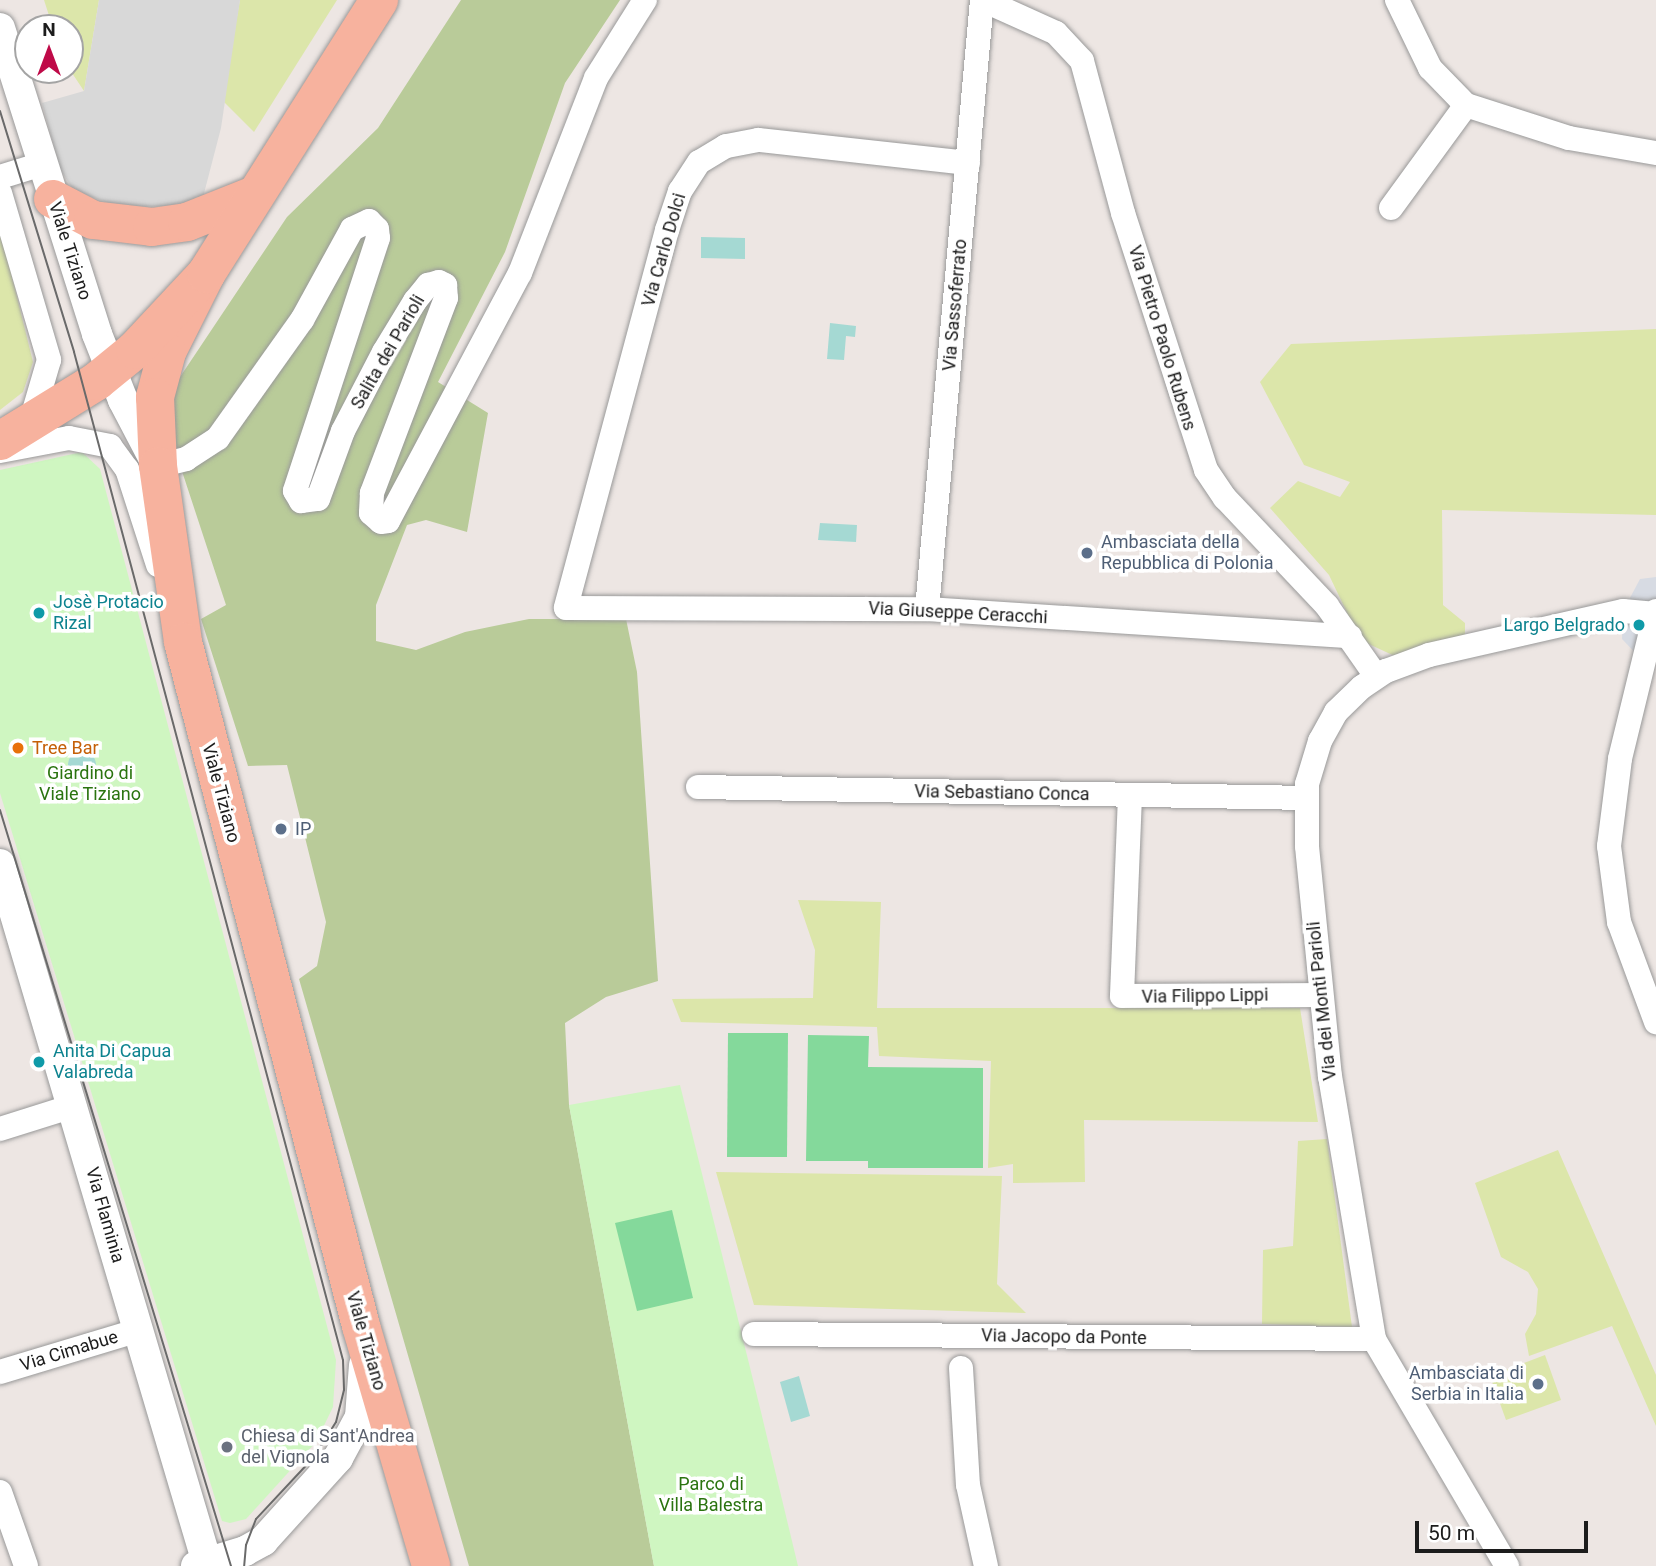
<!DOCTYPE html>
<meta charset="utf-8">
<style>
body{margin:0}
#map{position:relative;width:1656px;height:1566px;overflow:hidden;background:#ede6e3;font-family:Roboto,sans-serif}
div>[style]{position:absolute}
.grass>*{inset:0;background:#dce6aa}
.forest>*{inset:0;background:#b9cb99}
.park>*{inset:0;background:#cff6c1}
.pitch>*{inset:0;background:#84d99b}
.parking>*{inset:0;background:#d8d8d8}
.plaza>*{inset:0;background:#d7dbe3}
.water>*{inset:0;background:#a5d9d3}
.round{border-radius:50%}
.roads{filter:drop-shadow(0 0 2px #999) drop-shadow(0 0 2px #999)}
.minor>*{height:24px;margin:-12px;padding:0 12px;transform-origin:12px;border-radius:12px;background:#fff}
.tertiary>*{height:30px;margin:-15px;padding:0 15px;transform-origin:15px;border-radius:15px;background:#fff}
.primary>*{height:38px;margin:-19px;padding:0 19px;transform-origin:19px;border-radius:19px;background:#f7b29e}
.tram>*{height:2px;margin:-1px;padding:0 1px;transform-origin:1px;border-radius:1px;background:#6a6a6a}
.dots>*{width:19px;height:19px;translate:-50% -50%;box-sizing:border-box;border:4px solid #fff;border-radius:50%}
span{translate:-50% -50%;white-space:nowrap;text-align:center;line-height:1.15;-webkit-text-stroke:7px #fff;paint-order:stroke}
.street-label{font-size:18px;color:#1c1c1c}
.service-label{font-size:18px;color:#4e5e75}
.left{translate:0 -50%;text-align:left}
.right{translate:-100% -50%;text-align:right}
.culture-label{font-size:18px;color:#0d838f}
.food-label{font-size:18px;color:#c56008}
.park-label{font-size:18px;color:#2b7410}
.worship-label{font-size:18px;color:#5b616d}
.north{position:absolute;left:14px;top:14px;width:70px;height:70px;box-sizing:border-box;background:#fff;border:2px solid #a4a4a4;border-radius:50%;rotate:0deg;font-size:19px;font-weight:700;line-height:28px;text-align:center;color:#1c1c1c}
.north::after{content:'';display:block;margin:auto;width:24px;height:32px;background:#bf0a48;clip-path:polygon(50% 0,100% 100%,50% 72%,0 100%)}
.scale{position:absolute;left:1415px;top:1521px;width:173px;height:32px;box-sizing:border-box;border:4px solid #1c1c1c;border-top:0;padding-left:9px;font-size:21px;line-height:24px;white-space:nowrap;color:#1c1c1c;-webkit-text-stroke:5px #fff;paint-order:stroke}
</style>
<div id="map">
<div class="grass">
<i style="clip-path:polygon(44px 0,99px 0,84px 91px,70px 70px,70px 28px,53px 28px)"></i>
<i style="clip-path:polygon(240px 0,337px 0,254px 132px,222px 100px)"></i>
<i style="clip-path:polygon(0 228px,33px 362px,23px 392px,0 410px)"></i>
<i style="clip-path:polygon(1656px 329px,1656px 515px,1442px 510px,1443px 605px,1465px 623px,1465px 639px,1399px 658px,1360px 640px,1329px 575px,1270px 508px,1298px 481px,1340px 497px,1350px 482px,1304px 465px,1260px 382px,1291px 344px)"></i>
<i style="clip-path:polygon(798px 900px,881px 902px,877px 1008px,1300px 1008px,1318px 1122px,1084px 1120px,1085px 1182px,1013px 1183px,1013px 1164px,988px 1168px,991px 1061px,879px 1056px,877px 1027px,681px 1022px,672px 999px,813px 998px,815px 950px)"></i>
<i style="clip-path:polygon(1327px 1139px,1352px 1327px,1262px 1324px,1263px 1250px,1293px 1246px,1298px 1141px)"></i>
<i style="clip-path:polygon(1558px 1150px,1656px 1375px,1656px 1426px,1612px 1326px,1529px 1356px,1525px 1334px,1536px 1314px,1538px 1289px,1528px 1272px,1501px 1257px,1475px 1183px)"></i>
<i style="clip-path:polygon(716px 1172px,1002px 1176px,997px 1284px,1026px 1313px,754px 1305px)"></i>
<i style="clip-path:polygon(1545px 1355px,1561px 1400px,1506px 1420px,1490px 1376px)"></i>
</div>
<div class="forest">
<i style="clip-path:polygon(461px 0,620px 0,565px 83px,505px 252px,438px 382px,488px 413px,467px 532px,426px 520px,407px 525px,376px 605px,376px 641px,416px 650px,465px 632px,529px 619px,626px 619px,637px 672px,658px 981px,606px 997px,565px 1023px,569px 1105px,654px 1566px,469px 1566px,299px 979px,317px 966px,326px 922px,287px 765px,248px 766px,201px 619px,226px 605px,176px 453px,172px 389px,287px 217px,378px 128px)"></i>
</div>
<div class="park">
<i style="clip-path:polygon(82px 452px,100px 469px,336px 1360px,333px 1407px,316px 1442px,246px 1519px,230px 1523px,222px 1521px,0 793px,0 470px)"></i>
<i style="clip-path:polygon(680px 1085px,761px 1412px,798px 1566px,654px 1566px,569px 1105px)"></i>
</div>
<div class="pitch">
<i style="clip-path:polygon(728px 1033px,788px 1033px,787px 1157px,727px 1157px)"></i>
<i style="clip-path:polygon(808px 1035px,869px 1036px,868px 1067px,983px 1068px,983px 1168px,868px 1168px,868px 1161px,806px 1161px)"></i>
<i style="clip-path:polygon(672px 1210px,693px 1298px,637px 1311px,615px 1223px)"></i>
</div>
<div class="parking">
<i style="clip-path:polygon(99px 0,240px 0,221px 128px,201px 205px,121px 207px,74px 191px,60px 169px,42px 103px,84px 91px)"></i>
</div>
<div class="plaza">
<i style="clip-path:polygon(1656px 577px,1656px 651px,1643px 661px,1622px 639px,1623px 611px,1640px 579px)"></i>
</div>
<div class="water">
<i style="clip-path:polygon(701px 237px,745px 238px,745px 259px,701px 258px)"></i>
<i style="clip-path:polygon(830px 323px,856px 326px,855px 337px,846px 336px,844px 360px,827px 359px)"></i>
<i style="clip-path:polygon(820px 523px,857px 525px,856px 542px,818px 540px)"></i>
<i class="round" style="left:68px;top:751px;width:28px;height:28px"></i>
<i style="clip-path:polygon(799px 1376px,810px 1416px,791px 1422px,780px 1382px)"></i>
</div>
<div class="roads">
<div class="minor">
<i style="left:983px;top:0;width:80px;rotate:24.3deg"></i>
<i style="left:1056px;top:33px;width:38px;rotate:47deg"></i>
<i style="left:1082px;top:61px;width:157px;rotate:74.9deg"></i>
<i style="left:1123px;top:213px;width:270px;rotate:72.1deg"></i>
<i style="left:1206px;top:470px;width:34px;rotate:56deg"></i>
<i style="left:1225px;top:498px;width:149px;rotate:46.6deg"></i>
<i style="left:1327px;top:606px;width:85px;rotate:55deg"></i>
<i style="left:1397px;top:0;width:76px;rotate:64.1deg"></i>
<i style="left:1430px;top:68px;width:52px;rotate:45.8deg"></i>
<i style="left:1466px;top:105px;width:108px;rotate:17.8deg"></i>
<i style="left:1569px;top:138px;width:88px;rotate:9.8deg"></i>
<i style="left:968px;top:163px;width:211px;rotate:-173.7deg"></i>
<i style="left:758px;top:140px;width:33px;rotate:169deg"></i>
<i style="left:726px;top:146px;width:31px;rotate:149deg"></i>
<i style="left:699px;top:162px;width:35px;rotate:123deg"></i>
<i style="left:680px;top:191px;width:41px;rotate:108.4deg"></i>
<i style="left:667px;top:230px;width:391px;rotate:105deg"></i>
<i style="left:566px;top:608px;width:361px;rotate:0.2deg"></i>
<i style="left:927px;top:609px;width:424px;rotate:3.7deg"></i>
<i style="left:0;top:177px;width:44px;rotate:-17.2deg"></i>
<i style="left:0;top:193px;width:174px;rotate:73.6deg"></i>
<i style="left:49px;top:360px;width:64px;rotate:106.4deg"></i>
<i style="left:1391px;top:208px;width:127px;rotate:-53.9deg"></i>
<i style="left:0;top:451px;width:70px;rotate:-10.7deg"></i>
<i style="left:69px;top:438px;width:42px;rotate:11deg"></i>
<i style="left:110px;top:446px;width:29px;rotate:54deg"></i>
<i style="left:127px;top:469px;width:101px;rotate:72.1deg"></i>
<i style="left:158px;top:466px;width:29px;rotate:-14deg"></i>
<i style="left:186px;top:459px;width:38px;rotate:-33deg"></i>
<i style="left:218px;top:438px;width:145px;rotate:-54.6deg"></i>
<i style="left:302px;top:320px;width:104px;rotate:-61.2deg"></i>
<i style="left:352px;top:229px;width:19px;rotate:-25deg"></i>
<i style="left:369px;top:221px;width:11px;rotate:45deg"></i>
<i style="left:377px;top:229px;width:9px;rotate:84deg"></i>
<i style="left:378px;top:238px;width:266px;rotate:108.2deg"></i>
<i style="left:295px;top:491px;width:12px;rotate:59deg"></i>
<i style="left:301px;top:501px;width:17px;rotate:-7deg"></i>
<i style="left:318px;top:499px;width:72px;rotate:-69.8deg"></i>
<i style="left:343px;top:431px;width:89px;rotate:-62.6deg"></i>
<i style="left:384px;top:352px;width:60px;rotate:-58.7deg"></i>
<i style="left:415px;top:301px;width:21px;rotate:-51deg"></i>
<i style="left:428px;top:285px;width:11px;rotate:-15deg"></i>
<i style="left:439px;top:282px;width:7px;rotate:27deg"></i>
<i style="left:445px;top:285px;width:13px;rotate:86deg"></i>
<i style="left:446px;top:298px;width:209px;rotate:110.8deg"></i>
<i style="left:372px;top:493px;width:20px;rotate:93deg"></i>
<i style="left:371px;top:513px;width:13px;rotate:42deg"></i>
<i style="left:381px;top:522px;width:7px;rotate:-8deg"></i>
<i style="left:388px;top:521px;width:281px;rotate:-62deg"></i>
<i style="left:520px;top:273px;width:209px;rotate:-68.7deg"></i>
<i style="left:596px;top:78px;width:92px;rotate:-57.9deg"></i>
<i style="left:927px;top:609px;width:611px;rotate:-84.84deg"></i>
<i style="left:1656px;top:611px;width:152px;rotate:103.7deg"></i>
<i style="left:1620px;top:759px;width:88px;rotate:97.2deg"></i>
<i style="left:1609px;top:846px;width:77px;rotate:82.5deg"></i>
<i style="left:1619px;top:922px;width:107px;rotate:69.7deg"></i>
<i style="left:698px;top:787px;width:609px;rotate:1.03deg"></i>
<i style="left:1130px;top:796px;width:200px;rotate:92.3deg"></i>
<i style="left:1122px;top:996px;width:199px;rotate:-0.3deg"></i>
<i style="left:0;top:1129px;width:77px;rotate:-17.5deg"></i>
<i style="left:754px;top:1334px;width:620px;rotate:0.46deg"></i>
<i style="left:961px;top:1368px;width:117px;rotate:86.6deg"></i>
<i style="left:968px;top:1485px;width:83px;rotate:77.5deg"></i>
<i style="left:0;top:1372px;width:145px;rotate:-16.8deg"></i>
<i style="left:0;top:1492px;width:78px;rotate:70.6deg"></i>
<i style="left:1507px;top:1566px;width:263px;rotate:-120.4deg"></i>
<i style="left:1374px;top:1339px;width:266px;rotate:-99.5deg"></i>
<i style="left:1330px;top:1077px;width:232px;rotate:-95.7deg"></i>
<i style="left:1307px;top:846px;width:62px;rotate:-90deg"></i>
<i style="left:1307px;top:784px;width:45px;rotate:-73.2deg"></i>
<i style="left:1320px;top:741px;width:33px;rotate:-61deg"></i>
<i style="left:1336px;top:712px;width:36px;rotate:-44deg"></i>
<i style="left:1362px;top:687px;width:29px;rotate:-34deg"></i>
<i style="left:1386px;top:671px;width:46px;rotate:-20.4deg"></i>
<i style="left:1429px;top:655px;width:199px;rotate:-12.8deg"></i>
<i style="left:1623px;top:611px;width:33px;rotate:5deg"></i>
</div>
<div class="tertiary">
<i style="left:0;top:28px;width:321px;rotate:72.4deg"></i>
<i style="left:97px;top:334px;width:71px;rotate:68.5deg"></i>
<i style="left:123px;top:400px;width:71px;rotate:62.4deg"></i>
<i style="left:0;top:864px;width:732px;rotate:73.5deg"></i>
<i style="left:196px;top:1566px;width:51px;rotate:-17deg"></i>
<i style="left:245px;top:1551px;width:21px;rotate:-29deg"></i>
<i style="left:263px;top:1541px;width:112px;rotate:-47.9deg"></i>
<i style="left:338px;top:1458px;width:47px;rotate:-61.8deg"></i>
<i style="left:360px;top:1417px;width:52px;rotate:-85.6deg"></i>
</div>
<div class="primary">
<i style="left:53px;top:199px;width:45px;rotate:27.7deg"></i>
<i style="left:93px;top:220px;width:59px;rotate:6.8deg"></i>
<i style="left:152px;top:227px;width:35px;rotate:-8deg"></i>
<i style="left:187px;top:222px;width:73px;rotate:-21.7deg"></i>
<i style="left:206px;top:274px;width:87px;rotate:116.6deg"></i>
<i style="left:167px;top:352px;width:47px;rotate:104.9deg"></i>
<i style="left:155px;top:397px;width:69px;rotate:87.5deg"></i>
<i style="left:158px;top:466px;width:178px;rotate:81.9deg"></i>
<i style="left:183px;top:642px;width:707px;rotate:75.41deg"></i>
<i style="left:361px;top:1326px;width:250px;rotate:73.7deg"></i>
<i style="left:0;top:441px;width:114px;rotate:-31.7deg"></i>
<i style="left:97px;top:381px;width:49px;rotate:-39.2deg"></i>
<i style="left:135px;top:350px;width:104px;rotate:-46.9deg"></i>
<i style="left:206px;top:274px;width:324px;rotate:-57.7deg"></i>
</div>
</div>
<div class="tram">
<i style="left:0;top:111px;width:252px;rotate:72.9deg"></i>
<i style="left:74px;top:352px;width:1043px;rotate:75.06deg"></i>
<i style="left:343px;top:1360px;width:30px;rotate:88deg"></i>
<i style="left:344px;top:1390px;width:33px;rotate:104deg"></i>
<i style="left:336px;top:1422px;width:41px;rotate:122.2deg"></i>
<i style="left:314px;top:1457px;width:85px;rotate:133.1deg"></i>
<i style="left:256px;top:1519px;width:28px;rotate:111deg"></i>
<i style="left:246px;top:1545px;width:21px;rotate:95deg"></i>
<i style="left:0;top:810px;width:791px;rotate:73.01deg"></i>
</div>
<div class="dots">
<i style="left:1087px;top:553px;background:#5c6f8a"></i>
<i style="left:39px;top:613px;background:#0f9aa8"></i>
<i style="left:1639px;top:625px;background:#0f9aa8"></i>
<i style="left:18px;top:748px;background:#e8710a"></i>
<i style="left:281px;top:829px;background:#5c6f8a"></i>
<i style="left:39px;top:1062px;background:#0f9aa8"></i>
<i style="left:1538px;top:1384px;background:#5c6f8a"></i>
<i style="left:227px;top:1447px;background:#6b7280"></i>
</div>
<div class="street-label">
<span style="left:664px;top:250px;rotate:-74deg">Via Carlo Dolci</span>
<span style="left:70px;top:251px;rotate:72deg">Viale Tiziano</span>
<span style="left:955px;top:305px;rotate:-85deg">Via Sassoferrato</span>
<span style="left:1162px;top:338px;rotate:73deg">Via Pietro Paolo Rubens</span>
<span style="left:388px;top:352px;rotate:-60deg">Salita dei Parioli</span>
<span style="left:958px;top:613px;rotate:3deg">Via Giuseppe Ceracchi</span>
<span style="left:221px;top:793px;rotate:75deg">Viale Tiziano</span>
<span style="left:1002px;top:793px;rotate:1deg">Via Sebastiano Conca</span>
<span style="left:1205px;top:996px;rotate:-1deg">Via Filippo Lippi</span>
<span style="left:1322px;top:1001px;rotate:-96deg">Via dei Monti Parioli</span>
<span style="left:105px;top:1215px;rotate:74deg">Via Flaminia</span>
<span style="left:1064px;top:1337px;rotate:1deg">Via Jacopo da Ponte</span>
<span style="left:366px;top:1341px;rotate:74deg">Viale Tiziano</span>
<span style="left:69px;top:1351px;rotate:-17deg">Via Cimabue</span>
</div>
<div class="service-label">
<span class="left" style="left:1101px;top:553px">Ambasciata della<br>Repubblica di Polonia</span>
<span class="left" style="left:295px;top:829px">IP</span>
<span class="right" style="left:1524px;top:1384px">Ambasciata di<br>Serbia in Italia</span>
</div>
<div class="culture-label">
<span class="left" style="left:53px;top:613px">Josè Protacio<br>Rizal</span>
<span class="right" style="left:1625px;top:625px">Largo Belgrado</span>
<span class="left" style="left:53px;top:1062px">Anita Di Capua<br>Valabreda</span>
</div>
<div class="food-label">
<span class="left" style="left:32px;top:748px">Tree Bar</span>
</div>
<div class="park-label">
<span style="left:90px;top:784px">Giardino di<br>Viale Tiziano</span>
<span style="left:711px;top:1495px">Parco di<br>Villa Balestra</span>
</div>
<div class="worship-label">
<span class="left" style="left:241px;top:1447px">Chiesa di Sant'Andrea<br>del Vignola</span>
</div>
<div class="north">N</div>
<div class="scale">50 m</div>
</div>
